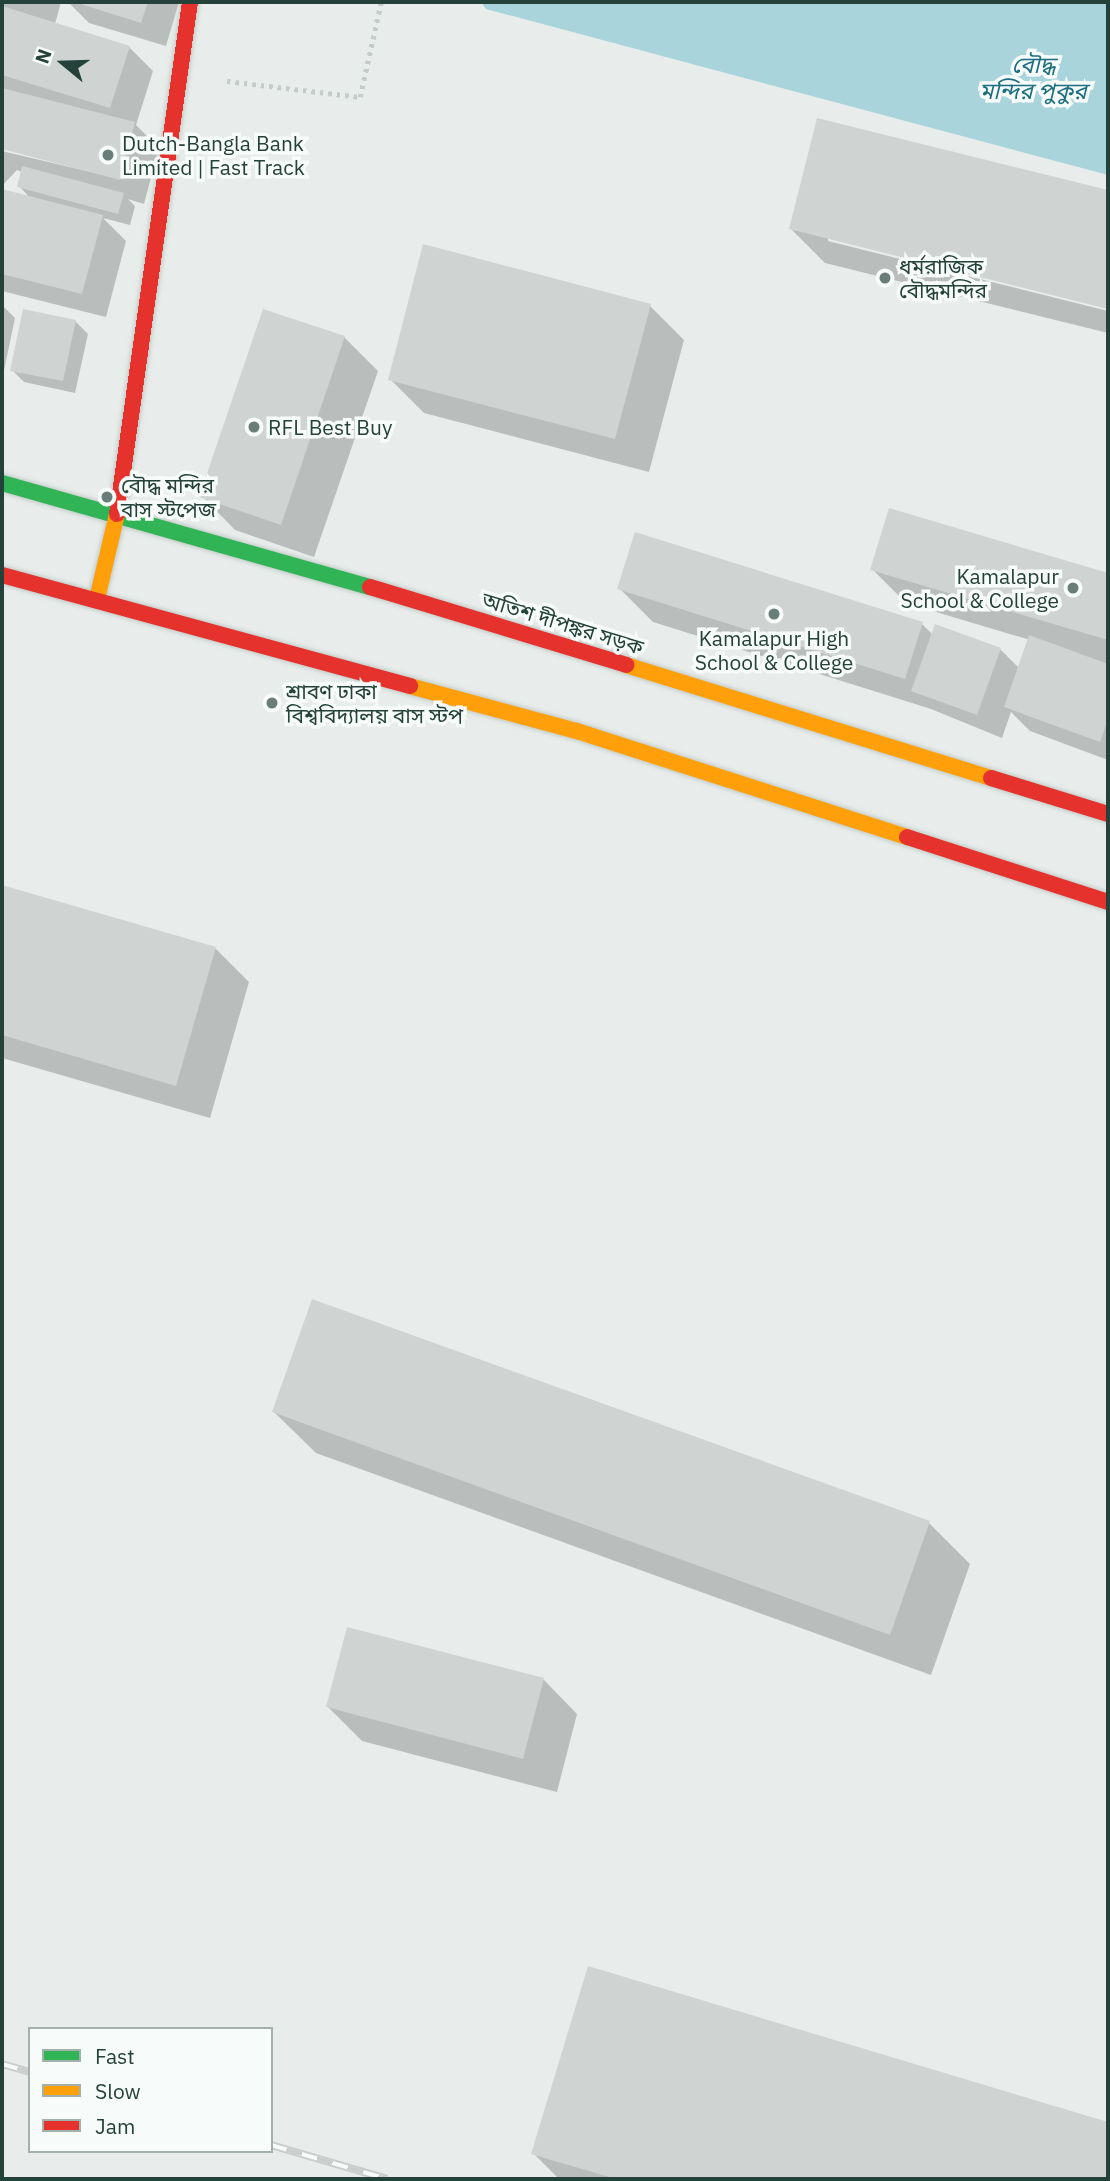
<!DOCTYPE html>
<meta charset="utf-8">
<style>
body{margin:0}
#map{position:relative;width:1110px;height:2181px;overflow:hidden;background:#e8edeb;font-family:"IBM Plex Sans","Noto Sans Bengali",sans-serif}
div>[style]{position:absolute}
.water>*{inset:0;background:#a9d4db}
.shadow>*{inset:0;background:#0003}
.building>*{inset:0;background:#cfd4d2}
.path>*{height:4.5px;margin-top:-2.25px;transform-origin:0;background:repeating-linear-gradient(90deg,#c3ccca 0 3.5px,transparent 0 8.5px)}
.roads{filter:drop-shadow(0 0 2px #c3cbc8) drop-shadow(0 0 2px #c3cbc8)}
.fast>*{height:16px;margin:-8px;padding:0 8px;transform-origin:8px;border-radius:8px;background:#30b455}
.slow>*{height:16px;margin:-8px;padding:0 8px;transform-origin:8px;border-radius:8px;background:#ff9f0a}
.jam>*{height:16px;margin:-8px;padding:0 8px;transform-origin:8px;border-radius:8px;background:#e5322d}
.rail>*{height:8px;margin-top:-4px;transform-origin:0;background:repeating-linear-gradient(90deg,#f7fbf9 0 16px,#c9cdcc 0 32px);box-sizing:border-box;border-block:2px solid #c9cdcc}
.dots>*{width:19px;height:19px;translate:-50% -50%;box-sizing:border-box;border:4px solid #f7fbf9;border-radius:50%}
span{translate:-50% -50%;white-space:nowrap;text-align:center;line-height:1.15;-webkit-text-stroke:7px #f7fbf9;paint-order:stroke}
.poi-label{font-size:21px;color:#24423a}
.left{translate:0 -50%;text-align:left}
.right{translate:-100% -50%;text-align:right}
.street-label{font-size:21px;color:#24423a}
.water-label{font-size:23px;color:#1c6f80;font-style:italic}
.frame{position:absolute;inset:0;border:4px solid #24423a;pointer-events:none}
.legend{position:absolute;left:28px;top:2027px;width:245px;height:126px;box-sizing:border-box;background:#f7fbf9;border:2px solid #a3b1ad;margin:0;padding:9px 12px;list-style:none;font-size:21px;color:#24423a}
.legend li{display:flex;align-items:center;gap:14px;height:35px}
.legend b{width:35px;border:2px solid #a3b1ad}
.north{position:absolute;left:28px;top:28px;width:70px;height:70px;-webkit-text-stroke:5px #f7fbf9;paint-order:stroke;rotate:289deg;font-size:19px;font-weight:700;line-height:28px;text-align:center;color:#24423a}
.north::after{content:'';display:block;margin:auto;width:24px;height:32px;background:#24423a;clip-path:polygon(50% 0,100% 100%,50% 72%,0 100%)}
</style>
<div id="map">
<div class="water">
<i style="clip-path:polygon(481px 2px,1108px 2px,1108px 175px,486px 9px)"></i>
</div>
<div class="shadow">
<i style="clip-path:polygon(2px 2px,61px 2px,55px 24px,129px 47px,153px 71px,136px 125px,159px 148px,144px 204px,128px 199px,135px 206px,130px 225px,103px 218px,126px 241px,106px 317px,2px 291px,2px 191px,30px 198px,19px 186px,22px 172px,17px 170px,2px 186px,2px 151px,129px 181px,2px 147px)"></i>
<i style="clip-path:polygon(68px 2px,179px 2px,166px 46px,89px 23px)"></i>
<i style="clip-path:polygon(818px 120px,1108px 192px,1108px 307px,828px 237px,828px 241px,1108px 311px,1108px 333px,825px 263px,791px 229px)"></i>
<i style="clip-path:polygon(2px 305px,15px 318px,2px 380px)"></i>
<i style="clip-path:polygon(650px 306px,684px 340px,649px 472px,424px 413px,390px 379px)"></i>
<i style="clip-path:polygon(75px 321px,88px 334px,75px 393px,24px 382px,12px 370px)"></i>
<i style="clip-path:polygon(344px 337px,378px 371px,314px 557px,235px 530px,202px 496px)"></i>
<i style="clip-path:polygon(890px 510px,1108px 575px,1108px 760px,1030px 731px,1011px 712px,1002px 738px,931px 709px,653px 622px,619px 588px,922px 624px,933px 635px,936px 627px,1001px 650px,1019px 668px,1030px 640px,906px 603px,872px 569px)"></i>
<i style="clip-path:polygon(2px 886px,215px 948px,249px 982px,210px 1118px,2px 1058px)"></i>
<i style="clip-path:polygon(274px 1412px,929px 1523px,970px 1564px,931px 1675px,316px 1453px)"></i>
<i style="clip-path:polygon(348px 1629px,544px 1680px,577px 1714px,557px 1792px,362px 1741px,328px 1707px)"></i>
<i style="clip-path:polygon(589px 1968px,1108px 2123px,1108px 2179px,559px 2179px,533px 2153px)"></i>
</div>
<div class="building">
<i style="clip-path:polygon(74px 2px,148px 2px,141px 23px)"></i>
<i style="clip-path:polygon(2px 6px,130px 46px,110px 108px,2px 75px)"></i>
<i style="clip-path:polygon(2px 88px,135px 122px,120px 180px,2px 149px)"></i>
<i style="clip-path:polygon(817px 118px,1108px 190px,1108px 309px,789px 229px)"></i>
<i style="clip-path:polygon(22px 166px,124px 193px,118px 214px,17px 187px)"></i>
<i style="clip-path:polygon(2px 189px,103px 215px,82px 294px,2px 274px)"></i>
<i style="clip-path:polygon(423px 244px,651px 304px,615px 439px,388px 380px)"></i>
<i style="clip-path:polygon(23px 309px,76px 320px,63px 381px,10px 371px)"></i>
<i style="clip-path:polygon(263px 309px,345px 336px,281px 525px,199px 497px)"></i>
<i style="clip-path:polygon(889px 508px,1108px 573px,1108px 640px,870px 570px)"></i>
<i style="clip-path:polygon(635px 532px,923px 622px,905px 679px,617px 589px)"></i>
<i style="clip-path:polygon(935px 624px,1001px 648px,977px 715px,911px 691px)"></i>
<i style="clip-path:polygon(1029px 635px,1108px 664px,1108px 719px,1100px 742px,1004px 707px)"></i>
<i style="clip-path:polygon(2px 885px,216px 947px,176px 1086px,2px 1035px)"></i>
<i style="clip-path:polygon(312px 1299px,930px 1521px,890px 1635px,272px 1412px)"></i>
<i style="clip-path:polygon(347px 1627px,544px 1678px,523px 1759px,326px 1707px)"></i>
<i style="clip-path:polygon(588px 1966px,1108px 2122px,1108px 2179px,616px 2179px,531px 2154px)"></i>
</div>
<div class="path">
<i style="left:227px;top:81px;width:134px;rotate:6.9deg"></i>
<i style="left:360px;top:97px;width:97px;rotate:-77.5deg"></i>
</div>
<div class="roads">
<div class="fast">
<i style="left:2px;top:483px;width:382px;rotate:15.8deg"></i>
</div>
<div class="slow">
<i style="left:97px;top:599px;width:87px;rotate:-76.8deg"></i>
<i style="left:626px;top:665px;width:382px;rotate:17.2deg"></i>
<i style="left:410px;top:686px;width:173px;rotate:15.1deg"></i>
<i style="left:577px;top:731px;width:347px;rotate:17.8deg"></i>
</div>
<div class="jam">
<i style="left:117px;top:514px;width:517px;rotate:-81.89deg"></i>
<i style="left:2px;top:575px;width:423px;rotate:15.2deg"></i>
<i style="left:370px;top:587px;width:268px;rotate:16.9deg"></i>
<i style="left:991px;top:778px;width:122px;rotate:17.1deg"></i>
<i style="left:907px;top:837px;width:211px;rotate:17.9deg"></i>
</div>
</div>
<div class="rail">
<i style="left:2px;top:2064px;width:29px;rotate:16deg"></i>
<i style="left:271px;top:2145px;width:121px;rotate:16.3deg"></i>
</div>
<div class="dots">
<i style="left:108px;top:155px;background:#697e78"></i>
<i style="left:885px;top:278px;background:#697e78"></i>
<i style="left:254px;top:427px;background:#697e78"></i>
<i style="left:107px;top:497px;background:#697e78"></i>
<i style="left:1073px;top:588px;background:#697e78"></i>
<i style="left:774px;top:614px;background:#697e78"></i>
<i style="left:272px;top:703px;background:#697e78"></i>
</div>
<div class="poi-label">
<span class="left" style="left:122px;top:155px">Dutch-Bangla Bank<br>Limited | Fast Track</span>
<span class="left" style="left:899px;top:278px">ধর্মরাজিক<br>বৌদ্ধমন্দির</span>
<span class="left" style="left:268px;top:427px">RFL Best Buy</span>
<span class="left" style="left:121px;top:497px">বৌদ্ধ মন্দির<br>বাস স্টপেজ</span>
<span class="right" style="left:1059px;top:588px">Kamalapur<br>School &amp; College</span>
<span style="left:774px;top:650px">Kamalapur High<br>School &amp; College</span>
<span class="left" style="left:286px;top:703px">শ্রাবণ ঢাকা<br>বিশ্ববিদ্যালয় বাস স্টপ</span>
</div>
<div class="street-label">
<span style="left:563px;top:623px;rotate:17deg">অতিশ দীপঙ্কর সড়ক</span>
</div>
<div class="water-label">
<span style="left:1033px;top:77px">বৌদ্ধ<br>মন্দির পুকুর</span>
</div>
<div class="frame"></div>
<ul class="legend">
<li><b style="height:9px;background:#30b455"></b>Fast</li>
<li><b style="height:9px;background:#ff9f0a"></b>Slow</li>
<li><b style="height:9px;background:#e5322d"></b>Jam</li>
</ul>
<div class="north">N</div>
</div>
